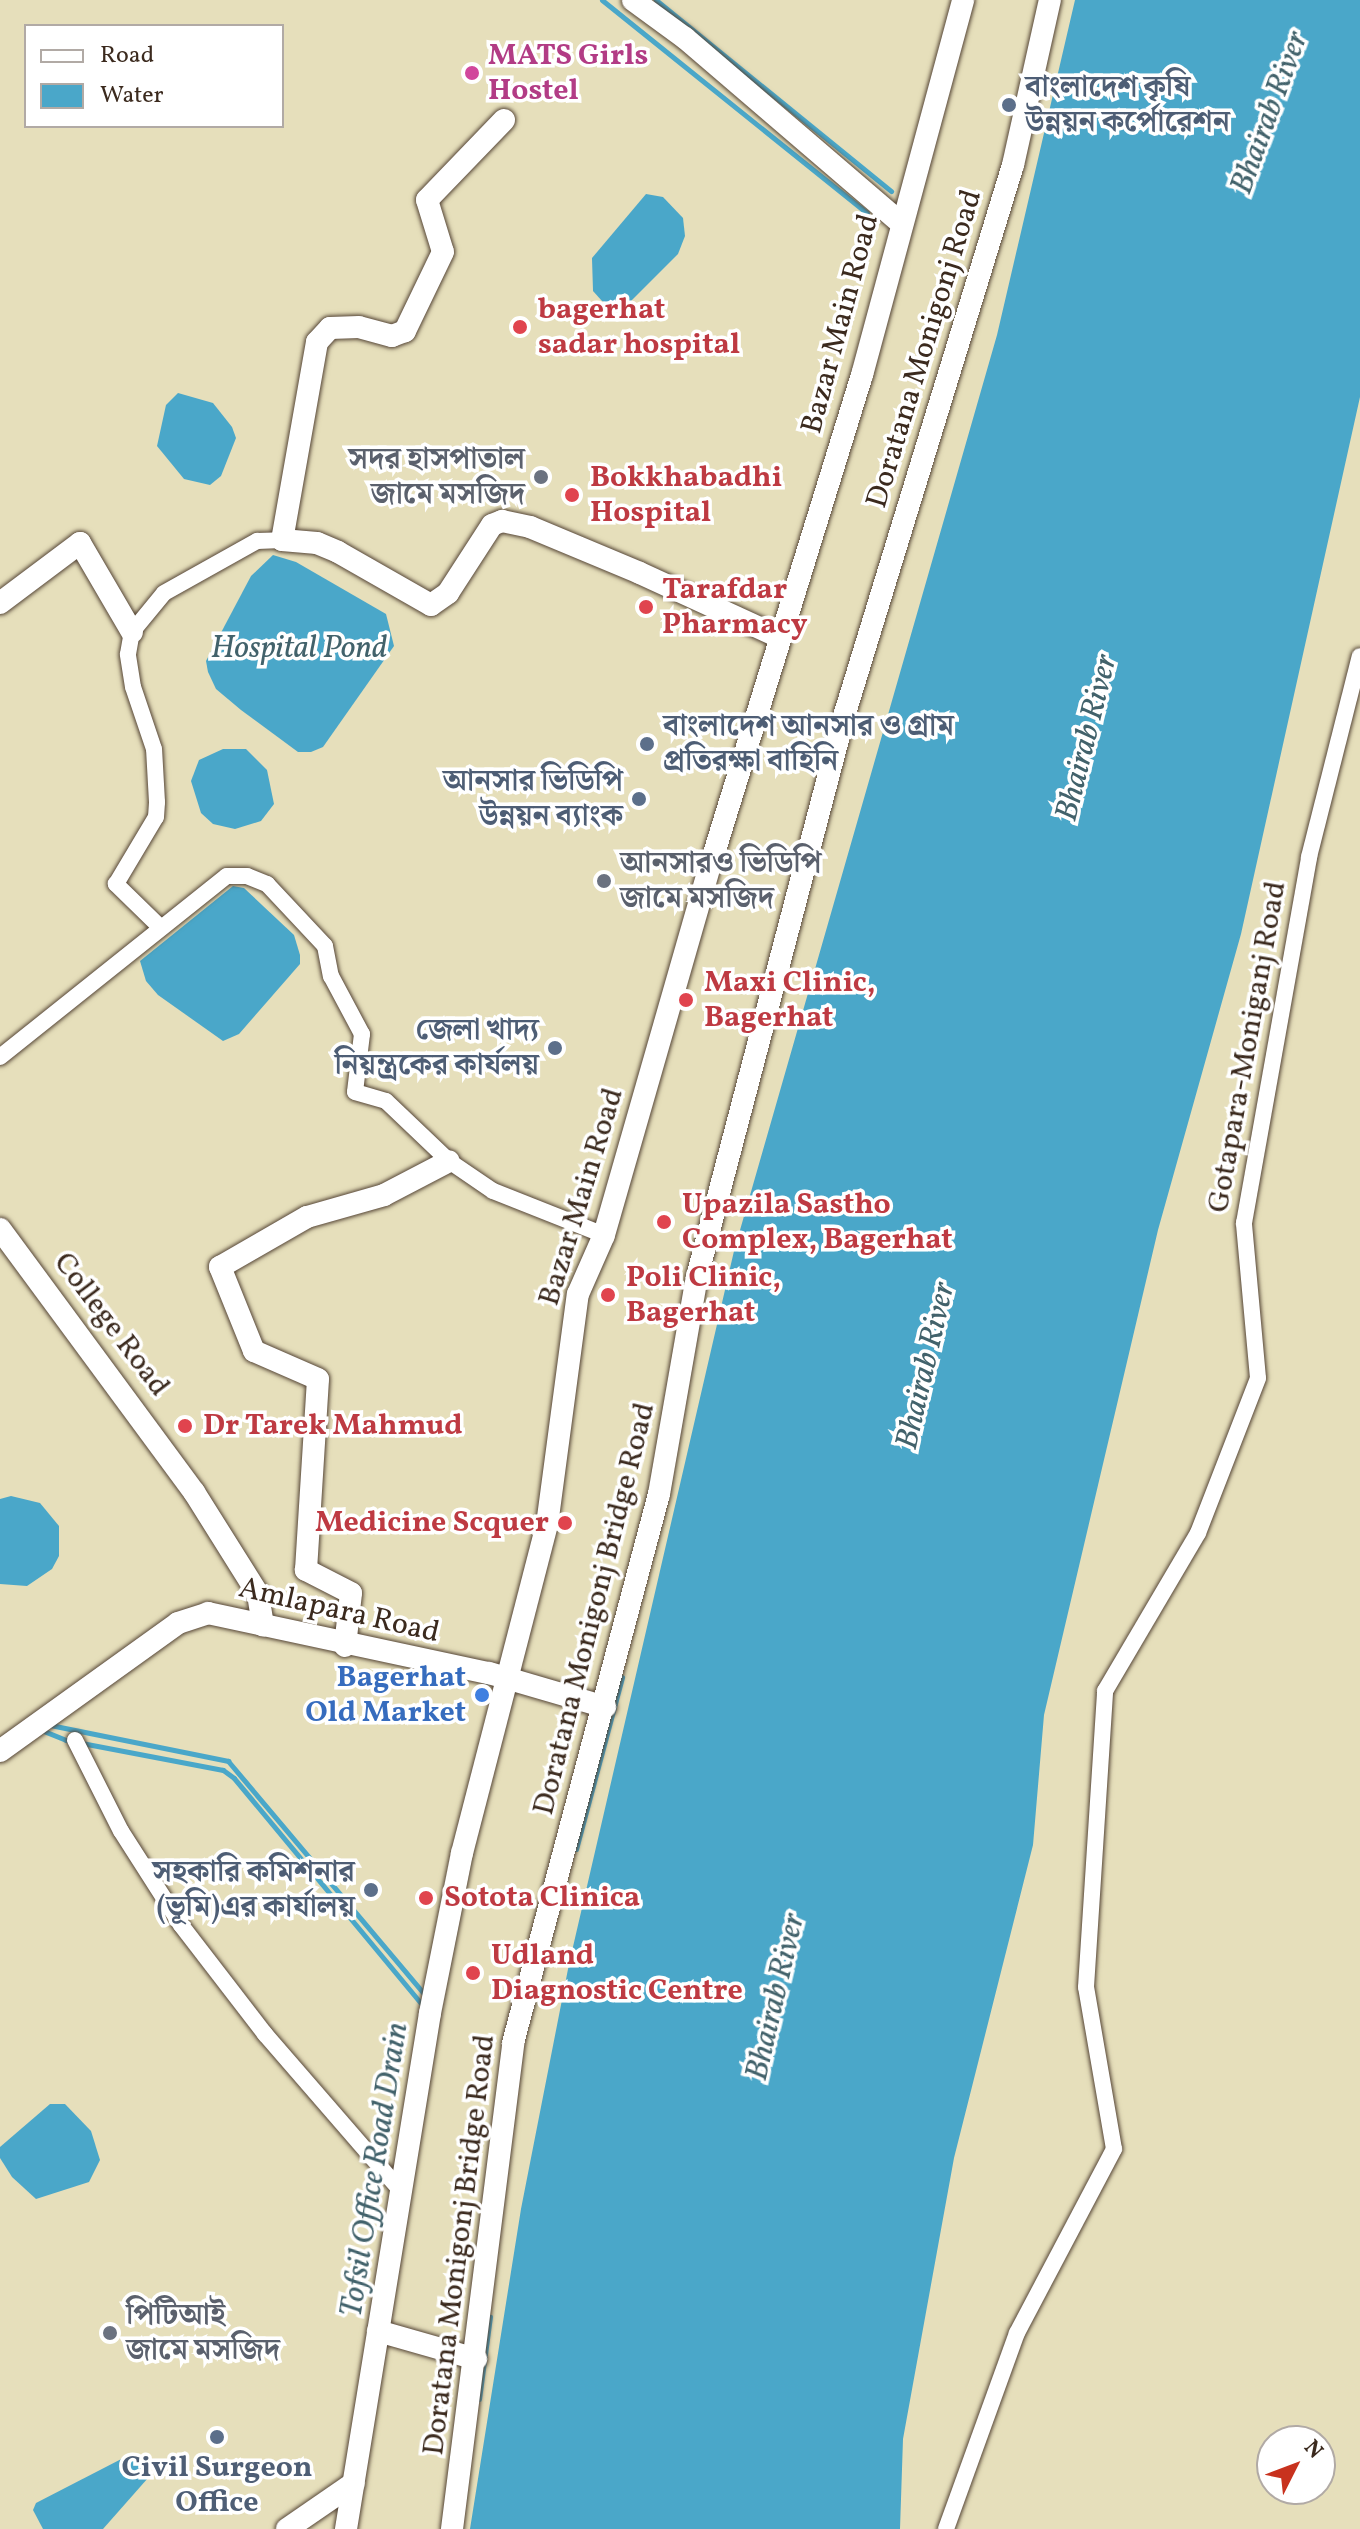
<!DOCTYPE html>
<meta charset="utf-8">
<style>
body{margin:0}
#map{position:relative;width:1360px;height:2529px;overflow:hidden;background:#e6dfbb;font-family:Vollkorn,"Noto Serif Bengali",serif}
div>[style]{position:absolute}
.water>*{inset:0;background:#4aa7c9}
.stream>*{height:5px;margin:-2.5px;padding:0 2.5px;transform-origin:2.5px;border-radius:2.5px;background:#4aa7c9}
.roads{filter:drop-shadow(0 0 2px #554536) drop-shadow(0 0 2px #554536)}
.street>*{height:16px;margin:-8px;padding:0 8px;transform-origin:8px;border-radius:8px;background:#fff}
.secondary>*{height:22px;margin:-11px;padding:0 11px;transform-origin:11px;border-radius:11px;background:#fff}
.dots>*{width:22px;height:22px;translate:-50% -50%;box-sizing:border-box;border:4px solid #fff;border-radius:50%}
span{translate:-50% -50%;white-space:nowrap;text-align:center;line-height:1.15;-webkit-text-stroke:7px #fff;paint-order:stroke}
.hotel-label{font-size:30px;color:#b23c85;font-weight:700}
.left{translate:0 -50%;text-align:left}
.service-label{font-size:30px;color:#4e5e75;font-weight:700}
.right{translate:-100% -50%;text-align:right}
.health-label{font-size:30px;color:#be3a42;font-weight:700}
.street-label{font-size:30px;color:#3b2a1e}
.worship-label{font-size:30px;color:#5b616d;font-weight:700}
.shop-label{font-size:30px;color:#366cbe;font-weight:700}
.water-label{font-size:32px;color:#42626b;font-style:italic}
.legend{position:absolute;left:24px;top:24px;width:260px;height:104px;box-sizing:border-box;background:#fff;border:2px solid #b1aaa5;margin:0;padding:10px 14px;list-style:none;font-size:24px;color:#3b2a1e}
.legend li{display:flex;align-items:center;gap:16px;height:40px}
.legend b{width:40px;border:2px solid #b1aaa5}
.north{position:absolute;left:1256px;top:2425px;width:80px;height:80px;box-sizing:border-box;background:#fff;border:2px solid #b1aaa5;border-radius:50%;rotate:48deg;font-size:22px;font-weight:700;line-height:32px;text-align:center;color:#3b2a1e}
.north::after{content:'';display:block;margin:auto;width:28px;height:36px;background:#c8321e;clip-path:polygon(50% 0,100% 100%,50% 72%,0 100%)}
</style>
<div id="map">
<div class="water">
<i style="clip-path:polygon(1075px 0,1360px 0,1360px 397px,1241px 934px,1158px 1230px,1044px 1715px,1033px 1845px,954px 2158px,903px 2439px,900px 2529px,470px 2529px,521px 2209px,569px 1964px,734px 1251px,997px 335px)"></i>
<i style="clip-path:polygon(646px 194px,663px 197px,683px 218px,685px 236px,678px 254px,624px 308px,602px 301px,593px 291px,592px 258px)"></i>
<i style="clip-path:polygon(178px 393px,213px 403px,232px 427px,236px 438px,221px 476px,210px 485px,184px 479px,157px 446px,166px 405px)"></i>
<i style="clip-path:polygon(273px 555px,296px 562px,386px 614px,394px 646px,323px 747px,311px 752px,298px 752px,241px 710px,216px 689px,208px 672px,206px 661px,251px 576px)"></i>
<i style="clip-path:polygon(223px 749px,246px 749px,267px 770px,274px 804px,261px 821px,235px 829px,213px 824px,201px 813px,191px 781px,199px 760px)"></i>
<i style="clip-path:polygon(233px 886px,244px 888px,294px 935px,300px 955px,300px 964px,239px 1034px,223px 1041px,158px 995px,146px 981px,140px 961px)"></i>
<i style="clip-path:polygon(11px 1496px,40px 1503px,59px 1526px,59px 1556px,52px 1569px,27px 1586px,0 1584px,0 1499px)"></i>
<i style="clip-path:polygon(50px 2104px,65px 2104px,91px 2131px,100px 2160px,89px 2182px,36px 2199px,12px 2177px,0 2158px,0 2147px)"></i>
<i style="clip-path:polygon(131px 2454px,141px 2459px,148px 2478px,103px 2529px,43px 2529px,33px 2510px,36px 2503px)"></i>
</div>
<div class="stream">
<i style="left:602px;top:0;width:340px;rotate:38.8deg"></i>
<i style="left:656px;top:0;width:303px;rotate:39.1deg"></i>
<i style="left:208px;top:1614px;width:118px;rotate:11.2deg"></i>
<i style="left:324px;top:1637px;width:23px;rotate:25deg"></i>
<i style="left:345px;top:1647px;width:59px;rotate:7.9deg"></i>
<i style="left:403px;top:1655px;width:89px;rotate:17.6deg"></i>
<i style="left:488px;top:1682px;width:20px;rotate:-27deg"></i>
<i style="left:506px;top:1673px;width:176px;rotate:104.1deg"></i>
<i style="left:463px;top:1844px;width:172px;rotate:101.4deg"></i>
<i style="left:429px;top:2013px;width:305px;rotate:-129.7deg"></i>
<i style="left:234px;top:1778px;width:14px;rotate:-144deg"></i>
<i style="left:223px;top:1770px;width:160px;rotate:-169.2deg"></i>
<i style="left:66px;top:1740px;width:35px;rotate:-158deg"></i>
<i style="left:34px;top:1727px;width:178px;rotate:-35.4deg"></i>
<i style="left:179px;top:1624px;width:31px;rotate:-19deg"></i>
<i style="left:50px;top:1725px;width:182px;rotate:11.4deg"></i>
<i style="left:228px;top:1761px;width:309px;rotate:49.9deg"></i>
<i style="left:576px;top:1849px;width:178px;rotate:-75deg"></i>
<i style="left:479px;top:2399px;width:83px;rotate:-82.4deg"></i>
</div>
<div class="roads">
<div class="street">
<i style="left:160px;top:927px;width:62px;rotate:-135.7deg"></i>
<i style="left:116px;top:884px;width:78px;rotate:-59.2deg"></i>
<i style="left:156px;top:817px;width:15px;rotate:-86deg"></i>
<i style="left:157px;top:802px;width:53px;rotate:-93.2deg"></i>
<i style="left:154px;top:749px;width:65px;rotate:-108.7deg"></i>
<i style="left:133px;top:687px;width:33px;rotate:-99deg"></i>
<i style="left:128px;top:654px;width:22px;rotate:-80deg"></i>
<i style="left:132px;top:632px;width:50px;rotate:-50.6deg"></i>
<i style="left:164px;top:593px;width:107px;rotate:-29.2deg"></i>
<i style="left:257px;top:541px;width:25px;rotate:-2deg"></i>
<i style="left:0;top:1057px;width:290px;rotate:-38.6deg"></i>
<i style="left:227px;top:876px;width:20px"></i>
<i style="left:247px;top:876px;width:22px;rotate:22deg"></i>
<i style="left:267px;top:884px;width:85px;rotate:46.9deg"></i>
<i style="left:325px;top:946px;width:31px;rotate:79deg"></i>
<i style="left:331px;top:976px;width:66px;rotate:61.9deg"></i>
<i style="left:362px;top:1034px;width:58px;rotate:96.9deg"></i>
<i style="left:355px;top:1092px;width:32px;rotate:16deg"></i>
<i style="left:386px;top:1101px;width:87px;rotate:43.6deg"></i>
<i style="left:449px;top:1161px;width:53px;rotate:34.3deg"></i>
<i style="left:493px;top:1191px;width:119px;rotate:21.6deg"></i>
<i style="left:75px;top:1740px;width:102px;rotate:63.2deg"></i>
<i style="left:121px;top:1831px;width:112px;rotate:57.4deg"></i>
<i style="left:181px;top:1925px;width:138px;rotate:52.4deg"></i>
<i style="left:265px;top:2034px;width:208px;rotate:49.1deg"></i>
<i style="left:946px;top:2529px;width:208px;rotate:-70.1deg"></i>
<i style="left:1017px;top:2333px;width:208px;rotate:-62.2deg"></i>
<i style="left:1114px;top:2149px;width:164px;rotate:-99.8deg"></i>
<i style="left:1086px;top:1987px;width:297px;rotate:-86.3deg"></i>
<i style="left:1105px;top:1691px;width:183px;rotate:-59.5deg"></i>
<i style="left:1198px;top:1533px;width:166px;rotate:-68.8deg"></i>
<i style="left:1258px;top:1378px;width:156px;rotate:-95.2deg"></i>
<i style="left:1244px;top:1223px;width:372px;rotate:-79.9deg"></i>
<i style="left:1309px;top:857px;width:207px;rotate:-75.8deg"></i>
</div>
<div class="secondary">
<i style="left:633px;top:0;width:64px;rotate:36.2deg"></i>
<i style="left:685px;top:38px;width:283px;rotate:40.6deg"></i>
<i style="left:504px;top:120px;width:111px;rotate:133.9deg"></i>
<i style="left:427px;top:200px;width:54px;rotate:72.9deg"></i>
<i style="left:443px;top:252px;width:88px;rotate:115.7deg"></i>
<i style="left:405px;top:331px;width:14px;rotate:159deg"></i>
<i style="left:392px;top:336px;width:34px;rotate:-165deg"></i>
<i style="left:359px;top:327px;width:29px;rotate:178deg"></i>
<i style="left:330px;top:328px;width:19px;rotate:133deg"></i>
<i style="left:317px;top:342px;width:201px;rotate:100deg"></i>
<i style="left:282px;top:540px;width:35px;rotate:5deg"></i>
<i style="left:317px;top:543px;width:23px;rotate:23deg"></i>
<i style="left:338px;top:552px;width:107px;rotate:29.7deg"></i>
<i style="left:431px;top:605px;width:21px;rotate:-35deg"></i>
<i style="left:448px;top:593px;width:81px;rotate:-57.1deg"></i>
<i style="left:492px;top:525px;width:11px;rotate:-22deg"></i>
<i style="left:502px;top:521px;width:29px;rotate:12deg"></i>
<i style="left:530px;top:527px;width:119px;rotate:22.7deg"></i>
<i style="left:640px;top:573px;width:153px;rotate:24.7deg"></i>
<i style="left:0;top:603px;width:100px;rotate:-36.9deg"></i>
<i style="left:80px;top:543px;width:103px;rotate:59.7deg"></i>
<i style="left:0;top:1229px;width:327px;rotate:53.6deg"></i>
<i style="left:194px;top:1492px;width:120px;rotate:57.9deg"></i>
<i style="left:258px;top:1594px;width:32px;rotate:81deg"></i>
<i style="left:345px;top:1646px;width:53px;rotate:-83.5deg"></i>
<i style="left:351px;top:1593px;width:51px;rotate:-152.9deg"></i>
<i style="left:306px;top:1570px;width:191px;rotate:-86.4deg"></i>
<i style="left:318px;top:1379px;width:70px;rotate:-156.4deg"></i>
<i style="left:254px;top:1351px;width:91px;rotate:-112deg"></i>
<i style="left:220px;top:1267px;width:100px;rotate:-29.9deg"></i>
<i style="left:307px;top:1217px;width:80px;rotate:-15.9deg"></i>
<i style="left:384px;top:1195px;width:73px;rotate:-27.6deg"></i>
<i style="left:0;top:1751px;width:219px;rotate:-35.7deg"></i>
<i style="left:178px;top:1623px;width:32px;rotate:-18deg"></i>
<i style="left:208px;top:1613px;width:287px;rotate:12.1deg"></i>
<i style="left:489px;top:1673px;width:121px;rotate:16.3deg"></i>
<i style="left:378px;top:2331px;width:102px;rotate:15.9deg"></i>
<i style="left:287px;top:2529px;width:81px;rotate:-34.5deg"></i>
<i style="left:346px;top:2529px;width:523px;rotate:-80.75deg"></i>
<i style="left:430px;top:2013px;width:163px;rotate:-78.7deg"></i>
<i style="left:462px;top:1853px;width:339px;rotate:-75.5deg"></i>
<i style="left:547px;top:1525px;width:233px;rotate:-82.4deg"></i>
<i style="left:578px;top:1294px;width:64px;rotate:-66.2deg"></i>
<i style="left:604px;top:1235px;width:387px;rotate:-74deg"></i>
<i style="left:711px;top:863px;width:511px;rotate:-72.81deg"></i>
<i style="left:862px;top:375px;width:388px;rotate:-74.9deg"></i>
<i style="left:452px;top:2529px;width:490px;rotate:-82.8deg"></i>
<i style="left:513px;top:2043px;width:568px;rotate:-75.11deg"></i>
<i style="left:659px;top:1494px;width:220px;rotate:-80.1deg"></i>
<i style="left:697px;top:1277px;width:583px;rotate:-75.3deg"></i>
<i style="left:845px;top:713px;width:573px;rotate:-72.96deg"></i>
<i style="left:1013px;top:165px;width:169px;rotate:-77.4deg"></i>
</div>
</div>
<div class="dots">
<i style="left:472px;top:73px;background:#d1479c"></i>
<i style="left:1009px;top:105px;background:#5c6f8a"></i>
<i style="left:520px;top:327px;background:#e0444e"></i>
<i style="left:541px;top:477px;background:#6b7280"></i>
<i style="left:572px;top:495px;background:#e0444e"></i>
<i style="left:646px;top:607px;background:#e0444e"></i>
<i style="left:647px;top:744px;background:#5c6f8a"></i>
<i style="left:639px;top:799px;background:#5c6f8a"></i>
<i style="left:604px;top:881px;background:#6b7280"></i>
<i style="left:686px;top:1000px;background:#e0444e"></i>
<i style="left:555px;top:1048px;background:#5c6f8a"></i>
<i style="left:664px;top:1222px;background:#e0444e"></i>
<i style="left:608px;top:1295px;background:#e0444e"></i>
<i style="left:185px;top:1426px;background:#e0444e"></i>
<i style="left:565px;top:1523px;background:#e0444e"></i>
<i style="left:482px;top:1695px;background:#3f7fe0"></i>
<i style="left:371px;top:1890px;background:#5c6f8a"></i>
<i style="left:426px;top:1898px;background:#e0444e"></i>
<i style="left:473px;top:1973px;background:#e0444e"></i>
<i style="left:110px;top:2333px;background:#6b7280"></i>
<i style="left:217px;top:2437px;background:#5c6f8a"></i>
</div>
<div class="hotel-label">
<span class="left" style="left:488px;top:73px">MATS Girls<br>Hostel</span>
</div>
<div class="service-label">
<span class="left" style="left:1025px;top:105px">বাংলাদেশ কৃষি<br>উন্নয়ন কর্পোরেশন</span>
<span class="left" style="left:663px;top:744px">বাংলাদেশ আনসার ও গ্রাম<br>প্রতিরক্ষা বাহিনি</span>
<span class="right" style="left:623px;top:799px">আনসার ভিডিপি<br>উন্নয়ন ব্যাংক</span>
<span class="right" style="left:539px;top:1048px">জেলা খাদ্য<br>নিয়ন্ত্রকের কার্যলয়</span>
<span class="right" style="left:355px;top:1890px">সহকারি কমিশনার<br>(ভূমি)এর কার্যালয়</span>
<span style="left:217px;top:2485px">Civil Surgeon<br>Office</span>
</div>
<div class="health-label">
<span class="left" style="left:538px;top:327px">bagerhat<br>sadar hospital</span>
<span class="left" style="left:590px;top:495px">Bokkhabadhi<br>Hospital</span>
<span class="left" style="left:662px;top:607px">Tarafdar<br>Pharmacy</span>
<span class="left" style="left:704px;top:1000px">Maxi Clinic,<br>Bagerhat</span>
<span class="left" style="left:682px;top:1222px">Upazila Sastho<br>Complex, Bagerhat</span>
<span class="left" style="left:626px;top:1295px">Poli Clinic,<br>Bagerhat</span>
<span class="left" style="left:203px;top:1426px">Dr Tarek Mahmud</span>
<span class="right" style="left:549px;top:1523px">Medicine Scquer</span>
<span class="left" style="left:444px;top:1898px">Sotota Clinica</span>
<span class="left" style="left:491px;top:1973px">Udland<br>Diagnostic Centre</span>
</div>
<div class="street-label">
<span style="left:841px;top:324px;rotate:-75deg">Bazar Main Road</span>
<span style="left:925px;top:349px;rotate:-73deg">Doratana Monigonj Road</span>
<span style="left:1248px;top:1047px;rotate:-80deg">Gotapara-Moniganj Road</span>
<span style="left:582px;top:1197px;rotate:-73deg">Bazar Main Road</span>
<span style="left:111px;top:1325px;rotate:53deg">College Road</span>
<span style="left:595px;top:1609px;rotate:-76deg">Doratana Monigonj Bridge Road</span>
<span style="left:339px;top:1611px;rotate:13deg">Amlapara Road</span>
<span style="left:460px;top:2245px;rotate:-83deg">Doratana Monigonj Bridge Road</span>
</div>
<div class="worship-label">
<span class="right" style="left:525px;top:477px">সদর হাসপাতাল<br>জামে মসজিদ</span>
<span class="left" style="left:620px;top:881px">আনসারও ভিডিপি<br>জামে মসজিদ</span>
<span class="left" style="left:126px;top:2333px">পিটিআই<br>জামে মসজিদ</span>
</div>
<div class="shop-label">
<span class="right" style="left:466px;top:1695px">Bagerhat<br>Old Market</span>
</div>
<div class="water-label">
<span style="left:1271px;top:113px;rotate:-70deg">Bhairab River</span>
<span style="left:299px;top:649px">Hospital Pond</span>
<span style="left:1088px;top:738px;rotate:-76deg">Bhairab River</span>
<span style="left:927px;top:1366px;rotate:-77deg">Bhairab River</span>
<span style="left:777px;top:1997px;rotate:-77deg">Bhairab River</span>
<span style="left:376px;top:2170px;rotate:-81deg">Tofsil Office Road Drain</span>
</div>
<ul class="legend">
<li><b style="height:10px;background:#fff"></b>Road</li>
<li><b style="height:22px;background:#4aa7c9"></b>Water</li>
</ul>
<div class="north">N</div>
</div>
